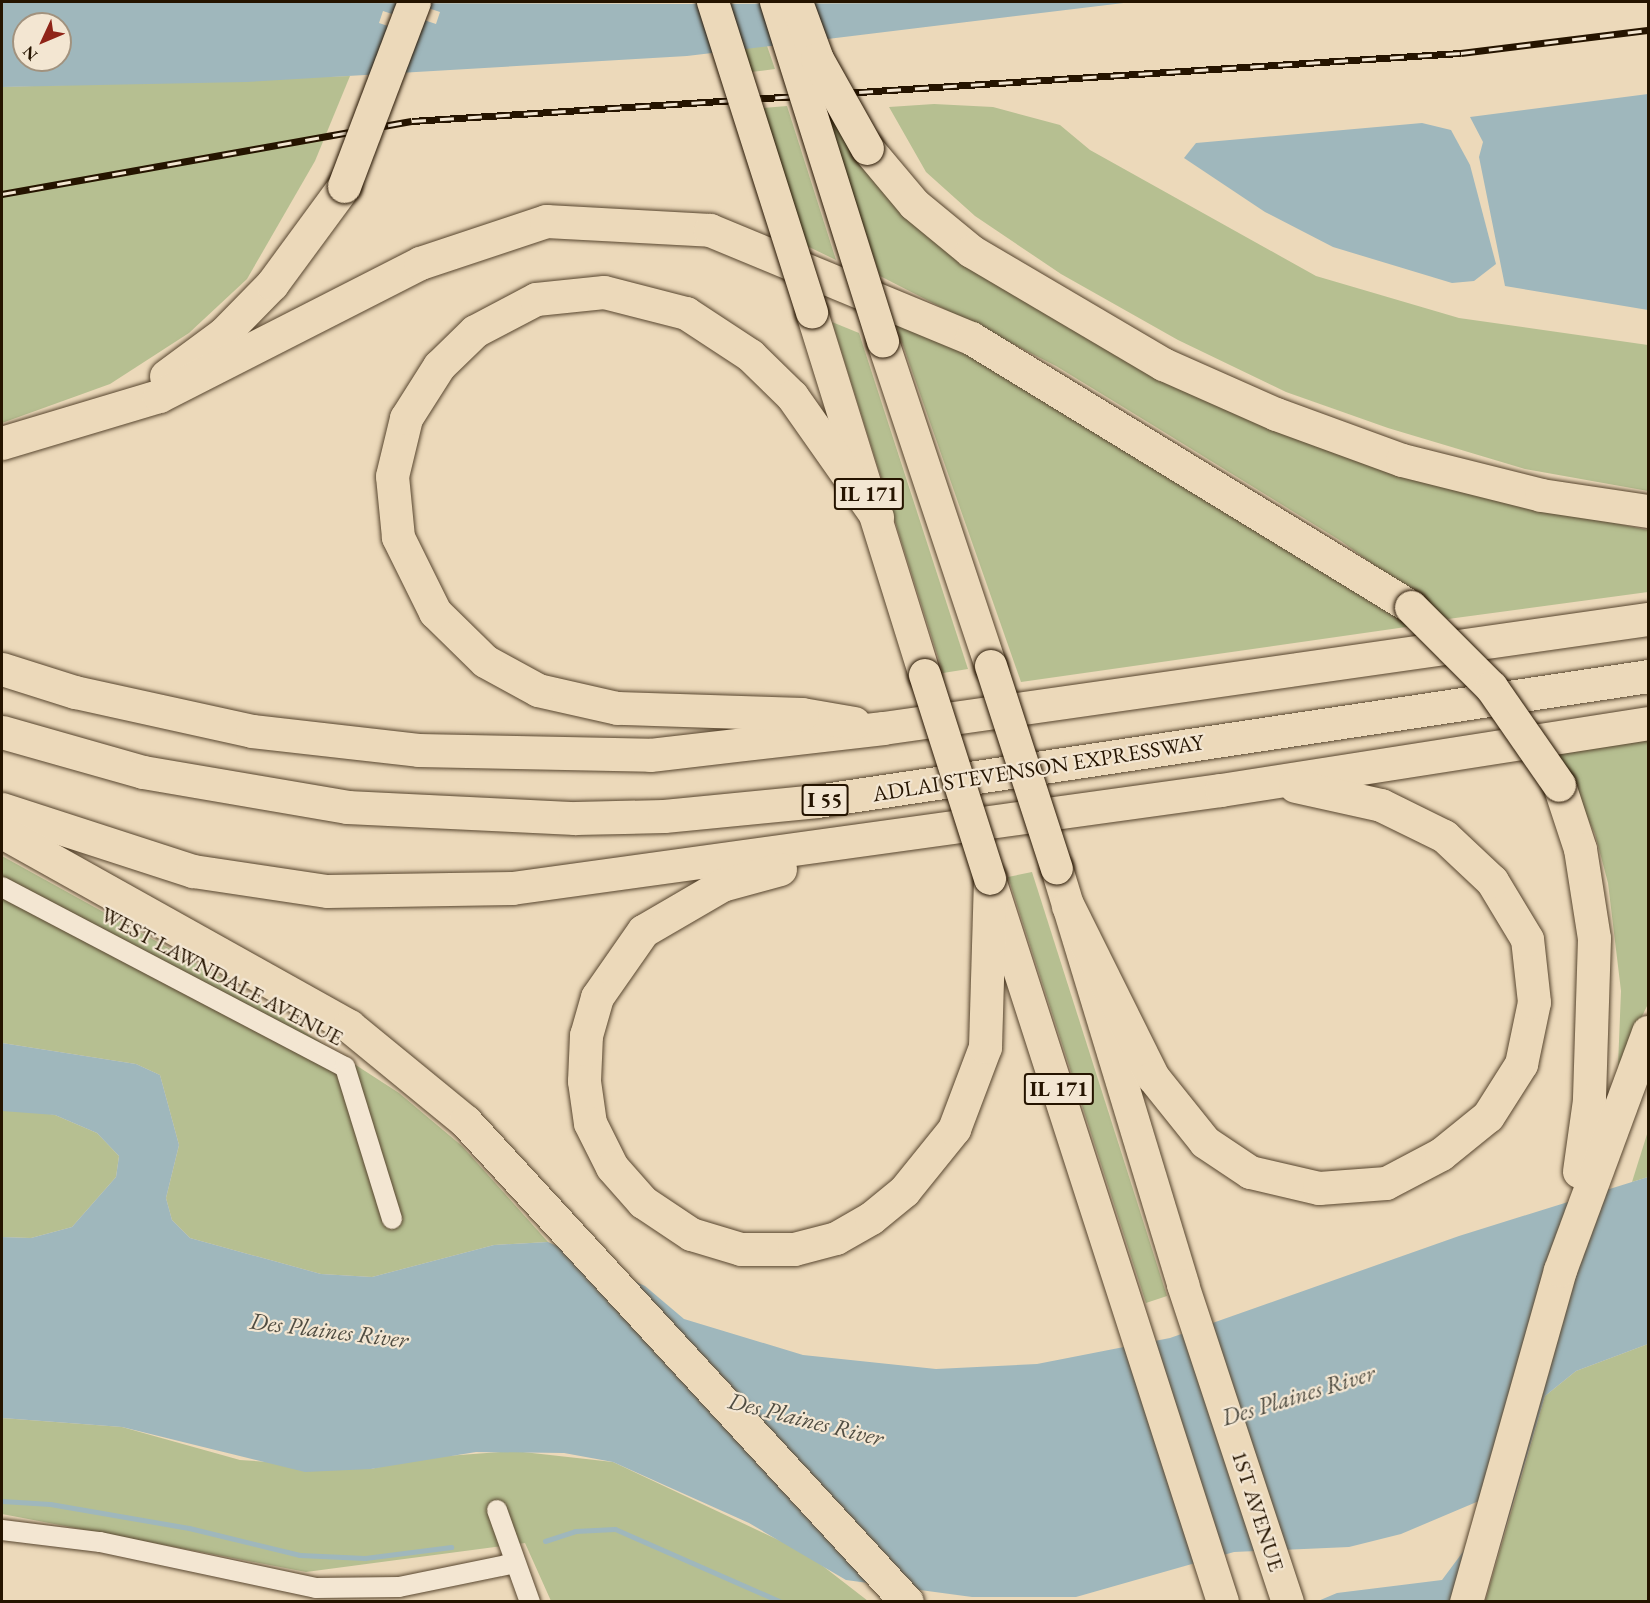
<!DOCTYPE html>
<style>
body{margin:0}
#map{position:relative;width:1650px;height:1603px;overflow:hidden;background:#ecd9ba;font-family:"EB Garamond",serif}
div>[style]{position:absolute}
.green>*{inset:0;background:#b6bf91}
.water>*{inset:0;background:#9fb7bc}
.stream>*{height:5px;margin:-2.5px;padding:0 2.5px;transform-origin:2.5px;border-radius:2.5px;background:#9fb7bc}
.roads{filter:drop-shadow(0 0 2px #57452e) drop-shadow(0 0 2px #57452e)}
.minor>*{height:20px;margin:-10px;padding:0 10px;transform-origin:10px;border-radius:10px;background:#f3e6d2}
.primary>*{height:32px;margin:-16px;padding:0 16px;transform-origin:16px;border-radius:16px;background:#ecd9ba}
.motorway>*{height:33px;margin:-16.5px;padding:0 16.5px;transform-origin:16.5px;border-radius:16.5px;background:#ecd9ba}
.rail>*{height:7px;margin-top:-3.5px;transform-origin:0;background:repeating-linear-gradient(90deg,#f3e6d2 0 14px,#251400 0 28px);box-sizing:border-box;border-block:2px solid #251400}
.bridges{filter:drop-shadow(0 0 2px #251400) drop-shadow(0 0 2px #251400)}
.primary-bridge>*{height:32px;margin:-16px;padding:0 16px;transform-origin:16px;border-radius:16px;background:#ecd9ba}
.motorway-bridge>*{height:33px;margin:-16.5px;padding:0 16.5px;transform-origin:16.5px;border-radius:16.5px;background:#ecd9ba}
span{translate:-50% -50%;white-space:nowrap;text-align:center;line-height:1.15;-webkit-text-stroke:4.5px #f3e6d2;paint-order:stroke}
.shield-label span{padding:2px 4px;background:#f3e6d2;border:2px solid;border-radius:4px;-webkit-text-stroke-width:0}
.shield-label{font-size:21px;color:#251400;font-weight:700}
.street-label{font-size:22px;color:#251400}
.water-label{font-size:24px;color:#504d42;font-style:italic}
.frame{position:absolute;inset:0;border:3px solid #251400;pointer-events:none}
.north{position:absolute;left:12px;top:12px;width:60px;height:60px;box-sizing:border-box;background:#f3e6d2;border:2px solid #a1927e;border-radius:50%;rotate:226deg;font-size:16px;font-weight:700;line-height:24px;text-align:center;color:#251400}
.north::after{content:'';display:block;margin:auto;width:21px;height:27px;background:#8f2418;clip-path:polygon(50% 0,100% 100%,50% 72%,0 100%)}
</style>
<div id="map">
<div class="green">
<i style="clip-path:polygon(766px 43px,775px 69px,751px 72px,743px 47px)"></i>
<i style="clip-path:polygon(350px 76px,315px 161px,247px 279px,189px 333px,110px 384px,2px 423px,2px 87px)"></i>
<i style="clip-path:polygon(934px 104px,993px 107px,1060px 125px,1090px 150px,1316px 276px,1459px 318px,1648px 345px,1648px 491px,1525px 469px,1388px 428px,1286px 392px,1178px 340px,1061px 274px,975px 216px,926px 172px,889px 107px)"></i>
<i style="clip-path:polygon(824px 105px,957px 256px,1491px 498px,1648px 530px,1648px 592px,1448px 619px,1341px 541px,1146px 421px,1056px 366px,880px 276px)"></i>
<i style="clip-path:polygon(787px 106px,836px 260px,807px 246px,763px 108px)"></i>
<i style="clip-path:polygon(891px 311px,950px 339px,1413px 626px,1021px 682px)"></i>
<i style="clip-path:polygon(832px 322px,859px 333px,968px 669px,943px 673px)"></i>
<i style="clip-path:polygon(1648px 740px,1648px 1004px,1618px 1066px,1621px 991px,1608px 883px,1595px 834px,1558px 754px)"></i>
<i style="clip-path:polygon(2px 856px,212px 972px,399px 1093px,462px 1146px,548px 1242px,494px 1245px,372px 1277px,321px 1274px,190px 1238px,172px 1220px,166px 1198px,179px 1145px,160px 1075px,136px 1064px,2px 1043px)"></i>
<i style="clip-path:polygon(1032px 872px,1167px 1296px,1146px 1303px,1008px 877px)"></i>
<i style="clip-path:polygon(23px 1109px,55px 1115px,97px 1133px,119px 1156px,116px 1177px,72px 1227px,31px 1238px,2px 1237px,2px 1111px)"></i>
<i style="clip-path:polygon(1648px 1131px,1648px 1177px,1632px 1182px)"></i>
<i style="clip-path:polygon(1648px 1344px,1648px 1601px,1485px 1602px,1545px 1396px,1576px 1371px)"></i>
<i style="clip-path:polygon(2px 1418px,122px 1427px,240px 1460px,371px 1469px,420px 1458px,514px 1451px,613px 1462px,806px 1553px,868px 1601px,551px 1601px,525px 1543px,306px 1572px,2px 1514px)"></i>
</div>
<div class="water">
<i style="clip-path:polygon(evenodd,2px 2px,683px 4px,1132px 2px,687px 56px,246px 82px,2px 87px,2px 2px,428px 8px,440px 12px,436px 24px,424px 20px,428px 8px,2px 2px,383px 11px,395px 15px,391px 27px,379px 23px,383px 11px,2px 2px,24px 24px,60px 24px,60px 60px,24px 60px,24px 24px)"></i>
<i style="clip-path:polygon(1648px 94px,1648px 310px,1505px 286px,1479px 157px,1483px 142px,1470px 117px)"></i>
<i style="clip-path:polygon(1422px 123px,1451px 130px,1470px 165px,1496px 264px,1474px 281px,1452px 283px,1333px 247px,1265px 212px,1184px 158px,1196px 143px)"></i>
<i style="clip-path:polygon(2px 1043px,136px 1064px,160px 1075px,179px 1145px,166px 1198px,172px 1220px,190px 1238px,321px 1274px,372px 1277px,494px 1245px,548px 1242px,645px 1286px,684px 1319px,803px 1355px,936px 1369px,1037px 1364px,1170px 1338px,1459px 1236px,1648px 1177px,1648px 1344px,1576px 1371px,1545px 1396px,1489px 1583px,1468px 1601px,1318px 1601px,1337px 1593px,1442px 1580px,1465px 1549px,1486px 1498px,1401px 1534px,1349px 1547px,1234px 1552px,1076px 1597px,972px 1597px,846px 1580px,749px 1523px,613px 1462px,564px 1453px,476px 1452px,371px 1469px,305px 1472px,122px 1427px,2px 1418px,2px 1237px,31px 1238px,72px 1227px,116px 1177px,119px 1156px,97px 1133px,55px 1115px,2px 1111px)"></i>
</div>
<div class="stream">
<i style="left:2px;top:1501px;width:48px;rotate:3.6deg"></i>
<i style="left:50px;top:1504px;width:141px;rotate:9.8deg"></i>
<i style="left:189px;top:1528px;width:114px;rotate:13.7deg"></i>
<i style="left:300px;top:1555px;width:65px;rotate:2.6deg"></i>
<i style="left:365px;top:1558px;width:87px;rotate:-7.3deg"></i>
<i style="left:545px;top:1541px;width:32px;rotate:-18deg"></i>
<i style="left:575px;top:1531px;width:40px;rotate:-2.9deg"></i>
<i style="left:615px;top:1529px;width:181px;rotate:23.7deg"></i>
</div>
<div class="roads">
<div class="minor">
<i style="left:2px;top:887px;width:387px;rotate:27.7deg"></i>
<i style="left:345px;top:1067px;width:159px;rotate:72.8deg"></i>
<i style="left:497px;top:1510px;width:98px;rotate:70.3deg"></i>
<i style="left:2px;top:1530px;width:99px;rotate:7deg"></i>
<i style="left:100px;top:1542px;width:221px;rotate:12deg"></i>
<i style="left:316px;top:1588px;width:83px;rotate:-0.7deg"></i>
<i style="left:399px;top:1587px;width:119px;rotate:-11.6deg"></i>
</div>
<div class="primary">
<i style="left:812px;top:313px;width:379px;rotate:72.7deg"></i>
<i style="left:883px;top:342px;width:342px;rotate:71.6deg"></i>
<i style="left:1057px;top:869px;width:435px;rotate:73.1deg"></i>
<i style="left:1183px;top:1285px;width:334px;rotate:71.7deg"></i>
<i style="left:992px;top:886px;width:752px;rotate:72.12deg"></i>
</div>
<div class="motorway">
<i style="left:867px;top:148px;width:73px;rotate:50deg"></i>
<i style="left:914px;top:204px;width:74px;rotate:39.5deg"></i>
<i style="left:971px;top:251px;width:223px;rotate:30.5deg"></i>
<i style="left:1163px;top:364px;width:124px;rotate:23.9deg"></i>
<i style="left:1276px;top:414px;width:134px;rotate:20.1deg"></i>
<i style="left:1402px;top:460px;width:143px;rotate:14.1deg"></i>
<i style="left:1541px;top:495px;width:108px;rotate:8.5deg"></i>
<i style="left:166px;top:376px;width:71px;rotate:-36.4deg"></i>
<i style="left:223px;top:334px;width:70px;rotate:-45.6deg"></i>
<i style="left:272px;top:284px;width:122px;rotate:-53.7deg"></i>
<i style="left:2px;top:443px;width:164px;rotate:-16.7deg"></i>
<i style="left:159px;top:396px;width:293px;rotate:-27deg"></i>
<i style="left:420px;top:263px;width:133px;rotate:-18.4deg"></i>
<i style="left:546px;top:221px;width:164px;rotate:3.1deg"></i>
<i style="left:710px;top:230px;width:282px;rotate:22.5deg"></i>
<i style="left:971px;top:338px;width:516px;rotate:31.44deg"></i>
<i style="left:2px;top:669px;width:77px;rotate:17.5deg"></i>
<i style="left:75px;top:692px;width:181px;rotate:12.4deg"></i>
<i style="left:252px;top:731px;width:167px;rotate:6.5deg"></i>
<i style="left:418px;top:750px;width:232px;rotate:1.2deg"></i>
<i style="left:650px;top:755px;width:235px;rotate:-6.6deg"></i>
<i style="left:883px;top:728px;width:773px;rotate:-8.11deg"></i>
<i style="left:854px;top:723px;width:53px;rotate:-170.2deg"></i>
<i style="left:802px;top:714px;width:185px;rotate:-178.1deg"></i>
<i style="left:617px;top:708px;width:81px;rotate:-167.2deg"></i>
<i style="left:538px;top:690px;width:60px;rotate:-151.3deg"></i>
<i style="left:485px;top:661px;width:70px;rotate:-135.6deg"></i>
<i style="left:435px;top:612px;width:84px;rotate:-116.3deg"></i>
<i style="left:398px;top:537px;width:61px;rotate:-95.6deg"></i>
<i style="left:392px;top:476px;width:60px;rotate:-76.4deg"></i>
<i style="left:406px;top:418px;width:62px;rotate:-57.6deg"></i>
<i style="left:439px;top:366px;width:50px;rotate:-44.2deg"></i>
<i style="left:475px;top:331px;width:69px;rotate:-27.7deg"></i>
<i style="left:536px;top:299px;width:68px;rotate:-5.9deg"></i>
<i style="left:604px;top:292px;width:85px;rotate:14.4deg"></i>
<i style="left:686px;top:313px;width:77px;rotate:33.3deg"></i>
<i style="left:750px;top:355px;width:59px;rotate:44.3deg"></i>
<i style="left:792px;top:396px;width:148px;rotate:54.9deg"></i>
<i style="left:2px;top:732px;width:147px;rotate:15.8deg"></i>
<i style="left:143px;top:772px;width:207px;rotate:9.7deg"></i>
<i style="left:347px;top:807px;width:228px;rotate:2.8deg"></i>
<i style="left:575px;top:818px;width:89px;rotate:-1.3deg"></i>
<i style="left:664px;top:816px;width:154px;rotate:-5.6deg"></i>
<i style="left:817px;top:801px;width:840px;rotate:-8.55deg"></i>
<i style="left:1559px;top:785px;width:67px;rotate:71.8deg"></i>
<i style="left:1580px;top:849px;width:90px;rotate:81.1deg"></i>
<i style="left:1594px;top:938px;width:162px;rotate:91.8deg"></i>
<i style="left:1589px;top:1100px;width:72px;rotate:98deg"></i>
<i style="left:2px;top:809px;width:201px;rotate:18deg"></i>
<i style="left:193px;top:871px;width:135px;rotate:8.5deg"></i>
<i style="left:327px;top:891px;width:185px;rotate:-0.9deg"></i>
<i style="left:512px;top:888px;width:716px;rotate:-7.87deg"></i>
<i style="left:1221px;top:790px;width:432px;rotate:-8.9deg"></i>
<i style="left:2px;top:832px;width:398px;rotate:29.2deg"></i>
<i style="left:349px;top:1026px;width:150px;rotate:39.3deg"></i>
<i style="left:465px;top:1121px;width:653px;rotate:47.42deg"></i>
<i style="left:780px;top:869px;width:60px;rotate:164.6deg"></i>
<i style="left:722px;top:885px;width:91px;rotate:149.8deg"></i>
<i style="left:643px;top:931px;width:80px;rotate:124.9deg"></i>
<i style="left:597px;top:997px;width:40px;rotate:106deg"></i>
<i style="left:586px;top:1035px;width:46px;rotate:92.5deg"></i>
<i style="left:584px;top:1081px;width:42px;rotate:81.9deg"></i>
<i style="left:590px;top:1123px;width:49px;rotate:63.4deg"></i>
<i style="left:612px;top:1167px;width:47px;rotate:48.5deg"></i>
<i style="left:643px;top:1202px;width:58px;rotate:33.7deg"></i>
<i style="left:691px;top:1234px;width:52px;rotate:16.7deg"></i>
<i style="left:741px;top:1249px;width:53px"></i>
<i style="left:794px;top:1249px;width:43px;rotate:-14.7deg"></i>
<i style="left:836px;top:1238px;width:40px;rotate:-29.7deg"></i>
<i style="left:871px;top:1218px;width:43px;rotate:-39.3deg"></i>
<i style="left:904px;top:1191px;width:80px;rotate:-51.1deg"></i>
<i style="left:954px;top:1129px;width:88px;rotate:-69.3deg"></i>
<i style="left:985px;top:1047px;width:168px;rotate:-88.3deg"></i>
<i style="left:1068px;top:906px;width:191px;rotate:63.6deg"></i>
<i style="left:1153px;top:1077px;width:83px;rotate:51.3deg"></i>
<i style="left:1205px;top:1142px;width:54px;rotate:33.7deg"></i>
<i style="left:1250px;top:1172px;width:71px;rotate:13.1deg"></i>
<i style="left:1319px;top:1188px;width:67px;rotate:-4.3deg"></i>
<i style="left:1386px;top:1183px;width:62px;rotate:-27.8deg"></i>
<i style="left:1441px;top:1154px;width:60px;rotate:-39deg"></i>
<i style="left:1488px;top:1116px;width:62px;rotate:-57.6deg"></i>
<i style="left:1521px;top:1064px;width:63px;rotate:-78.2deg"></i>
<i style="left:1534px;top:1002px;width:63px;rotate:-96.3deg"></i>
<i style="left:1527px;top:939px;width:68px;rotate:-121.1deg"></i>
<i style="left:1492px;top:881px;width:66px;rotate:-136.8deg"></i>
<i style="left:1444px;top:836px;width:70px;rotate:-153.8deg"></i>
<i style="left:1381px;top:805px;width:88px;rotate:-167.5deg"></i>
<i style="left:1466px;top:1602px;width:345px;rotate:-74.2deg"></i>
<i style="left:1560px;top:1270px;width:254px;rotate:-69.7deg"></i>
</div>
</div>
<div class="rail">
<i style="left:2px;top:194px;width:416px;rotate:-10.1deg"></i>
<i style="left:412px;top:121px;width:1051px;rotate:-3.71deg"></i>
<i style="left:1461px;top:53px;width:188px;rotate:-7deg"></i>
</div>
<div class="bridges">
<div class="primary-bridge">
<i style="left:713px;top:2px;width:326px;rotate:72.3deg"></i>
<i style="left:776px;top:2px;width:356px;rotate:72.5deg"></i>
<i style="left:991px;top:666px;width:213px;rotate:72deg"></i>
<i style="left:925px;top:675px;width:214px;rotate:72.3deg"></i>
</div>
<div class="motorway-bridge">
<i style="left:796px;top:2px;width:61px;rotate:69.8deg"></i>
<i style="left:817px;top:59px;width:102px;rotate:60.7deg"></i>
<i style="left:344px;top:186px;width:197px;rotate:-69.2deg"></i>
<i style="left:1411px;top:607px;width:113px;rotate:45deg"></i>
<i style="left:1491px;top:687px;width:119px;rotate:55.2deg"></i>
</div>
</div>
<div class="shield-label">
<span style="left:869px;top:494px">IL 171</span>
<span style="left:825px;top:800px">I 55</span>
<span style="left:1059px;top:1089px">IL 171</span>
</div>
<div class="street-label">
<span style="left:1038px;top:768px;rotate:-9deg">ADLAI STEVENSON EXPRESSWAY</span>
<span style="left:222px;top:976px;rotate:28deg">WEST LAWNDALE AVENUE</span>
<span style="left:1258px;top:1511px;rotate:72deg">1ST AVENUE</span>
</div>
<div class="water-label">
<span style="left:329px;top:1330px;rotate:7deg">Des Plaines River</span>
<span style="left:1298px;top:1395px;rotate:-17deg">Des Plaines River</span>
<span style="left:806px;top:1419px;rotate:14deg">Des Plaines River</span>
</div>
<div class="frame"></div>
<div class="north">N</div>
</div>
